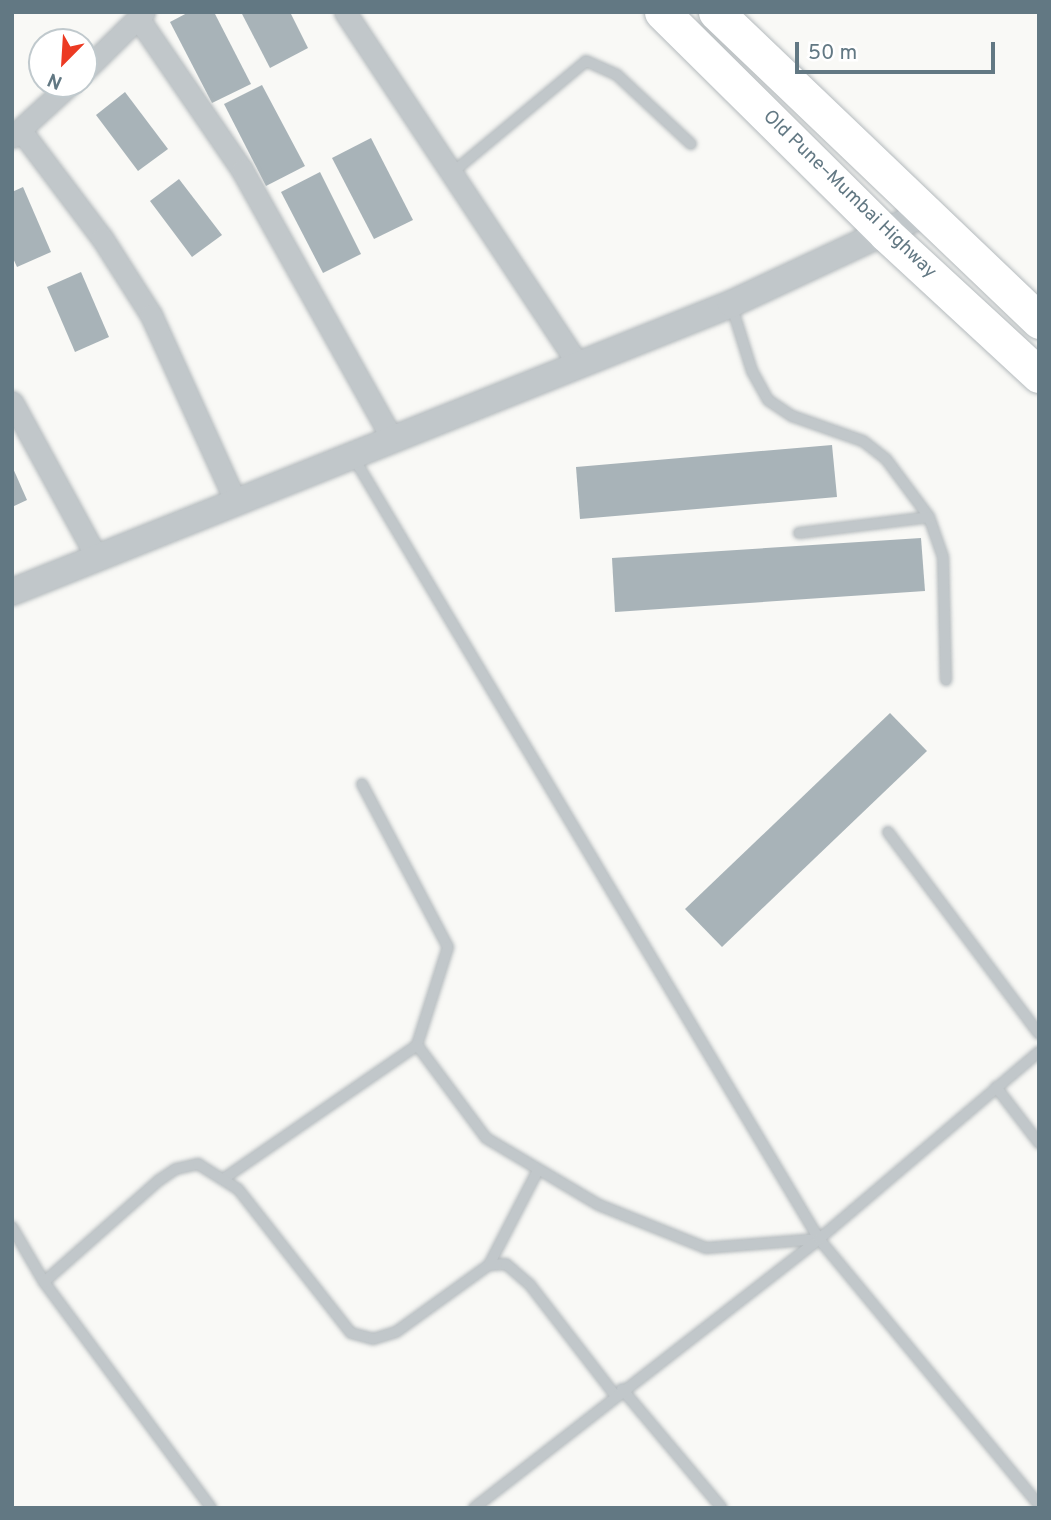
<!DOCTYPE html>
<meta charset="utf-8">
<style>
body{margin:0}
#map{position:relative;width:1051px;height:1520px;overflow:hidden;background:#f9f9f6;font-family:Overpass,sans-serif}
div>[style]{position:absolute}
.building>*{inset:0;background:#a8b3b8}
.roads{filter:drop-shadow(0 0 2px #b4babd) drop-shadow(0 0 2px #b4babd)}
.service>*{height:10px;margin:-5px;padding:0 5px;transform-origin:5px;border-radius:5px;background:#c1c7ca}
.minor>*{height:21px;margin:-10.5px;padding:0 10.5px;transform-origin:10.5px;border-radius:10.5px;background:#c1c7ca}
.tertiary>*{height:26px;margin:-13px;padding:0 13px;transform-origin:13px;border-radius:13px;background:#c1c7ca}
.trunk>*{height:35px;margin:-17.5px;padding:0 17.5px;transform-origin:17.5px;border-radius:17.5px;background:#fff}
span{translate:-50% -50%;white-space:nowrap;text-align:center;line-height:1.15;-webkit-text-stroke:7px #fff;paint-order:stroke}
.street-label{font-size:19px;color:#627883}
.frame{position:absolute;inset:0;border:14px solid #627883;pointer-events:none}
.north{position:absolute;left:28px;top:28px;width:70px;height:70px;box-sizing:border-box;background:#fff;border:2px solid #c0c9cd;border-radius:50%;rotate:204deg;font-size:19px;font-weight:700;line-height:28px;text-align:center;color:#627883}
.north::after{content:'';display:block;margin:auto;width:24px;height:32px;background:#ec3a23;clip-path:polygon(50% 0,100% 100%,50% 72%,0 100%)}
.scale{position:absolute;left:795px;top:42px;width:200px;height:32px;box-sizing:border-box;border:4px solid #627883;border-top:0;padding-left:9px;font-size:21px;line-height:24px;white-space:nowrap;color:#627883;-webkit-text-stroke:5px #fff;paint-order:stroke}
</style>
<div id="map">
<div class="building">
<i style="clip-path:polygon(189px 12px,214px 12px,251px 84px,212px 103px,170px 22px)"></i>
<i style="clip-path:polygon(241px 12px,290px 12px,308px 48px,270px 68px)"></i>
<i style="clip-path:polygon(262px 85px,305px 166px,266px 186px,224px 104px)"></i>
<i style="clip-path:polygon(125px 92px,168px 149px,138px 171px,96px 115px)"></i>
<i style="clip-path:polygon(371px 138px,413px 220px,374px 239px,332px 158px)"></i>
<i style="clip-path:polygon(320px 172px,361px 254px,323px 273px,281px 192px)"></i>
<i style="clip-path:polygon(179px 179px,222px 235px,192px 257px,150px 201px)"></i>
<i style="clip-path:polygon(23px 187px,51px 252px,17px 267px,12px 256px,12px 192px)"></i>
<i style="clip-path:polygon(81px 272px,109px 337px,75px 352px,47px 287px)"></i>
<i style="clip-path:polygon(832px 445px,837px 497px,580px 519px,576px 467px)"></i>
<i style="clip-path:polygon(12px 466px,27px 500px,12px 507px)"></i>
<i style="clip-path:polygon(921px 538px,925px 591px,615px 612px,612px 558px)"></i>
<i style="clip-path:polygon(890px 713px,927px 751px,722px 947px,685px 909px)"></i>
</div>
<div class="roads">
<div class="service">
<i style="left:453px;top:172px;width:173px;rotate:-39.8deg"></i>
<i style="left:586px;top:61px;width:34px;rotate:24deg"></i>
<i style="left:617px;top:75px;width:101px;rotate:43deg"></i>
<i style="left:731px;top:304px;width:70px;rotate:72.6deg"></i>
<i style="left:752px;top:371px;width:33px;rotate:61deg"></i>
<i style="left:768px;top:400px;width:29px;rotate:34deg"></i>
<i style="left:792px;top:416px;width:75px;rotate:19.4deg"></i>
<i style="left:863px;top:441px;width:29px;rotate:38deg"></i>
<i style="left:886px;top:459px;width:72px;rotate:53.4deg"></i>
<i style="left:929px;top:517px;width:42px;rotate:70.7deg"></i>
<i style="left:943px;top:557px;width:123px;rotate:88.6deg"></i>
<i style="left:352px;top:455px;width:913px;rotate:59.22deg"></i>
<i style="left:819px;top:1239px;width:345px;rotate:50.4deg"></i>
<i style="left:799px;top:533px;width:131px;rotate:-7deg"></i>
<i style="left:362px;top:784px;width:184px;rotate:62.2deg"></i>
<i style="left:448px;top:947px;width:103px;rotate:107.6deg"></i>
<i style="left:888px;top:832px;width:252px;rotate:53.2deg"></i>
<i style="left:996px;top:1087px;width:71px;rotate:52.5deg"></i>
<i style="left:226px;top:1177px;width:232px;rotate:-34.6deg"></i>
<i style="left:417px;top:1045px;width:116px;rotate:53.4deg"></i>
<i style="left:486px;top:1138px;width:131px;rotate:30.7deg"></i>
<i style="left:599px;top:1205px;width:115px;rotate:21.9deg"></i>
<i style="left:706px;top:1248px;width:113px;rotate:-4.6deg"></i>
<i style="left:12px;top:1227px;width:64px;rotate:59.8deg"></i>
<i style="left:44px;top:1282px;width:281px;rotate:53.5deg"></i>
<i style="left:489px;top:1265px;width:107px;rotate:-62.7deg"></i>
<i style="left:44px;top:1282px;width:152px;rotate:-41.5deg"></i>
<i style="left:158px;top:1181px;width:22px;rotate:-34deg"></i>
<i style="left:176px;top:1169px;width:23px;rotate:-13deg"></i>
<i style="left:198px;top:1164px;width:47px;rotate:32deg"></i>
<i style="left:238px;top:1189px;width:183px;rotate:51.9deg"></i>
<i style="left:351px;top:1333px;width:23px;rotate:15deg"></i>
<i style="left:373px;top:1339px;width:24px;rotate:-17deg"></i>
<i style="left:396px;top:1332px;width:115px;rotate:-35.8deg"></i>
<i style="left:489px;top:1265px;width:17px;rotate:-3deg"></i>
<i style="left:506px;top:1264px;width:32px;rotate:41deg"></i>
<i style="left:530px;top:1285px;width:139px;rotate:52.3deg"></i>
<i style="left:622px;top:1389px;width:155px;rotate:50deg"></i>
<i style="left:474px;top:1508px;width:437px;rotate:-37.9deg"></i>
<i style="left:819px;top:1239px;width:289px;rotate:-40.4deg"></i>
</div>
<div class="minor">
<i style="left:345px;top:12px;width:421px;rotate:56.5deg"></i>
<i style="left:138px;top:18px;width:184px;rotate:55.6deg"></i>
<i style="left:242px;top:170px;width:306px;rotate:60.8deg"></i>
<i style="left:84px;top:71px;width:84px;rotate:-44.5deg"></i>
<i style="left:22px;top:132px;width:133px;rotate:53deg"></i>
<i style="left:102px;top:238px;width:91px;rotate:57.5deg"></i>
<i style="left:151px;top:315px;width:205px;rotate:65.6deg"></i>
<i style="left:12px;top:137px;width:79px;rotate:-42.4deg"></i>
<i style="left:12px;top:402px;width:178px;rotate:61.4deg"></i>
</div>
<div class="tertiary">
<i style="left:12px;top:592px;width:775px;rotate:-21.83deg"></i>
<i style="left:731px;top:304px;width:214px;rotate:-25.1deg"></i>
</div>
<div class="trunk">
<i style="left:662px;top:12px;width:315px;rotate:44.7deg"></i>
<i style="left:886px;top:234px;width:208px;rotate:42.7deg"></i>
<i style="left:716px;top:12px;width:447px;rotate:43.7deg"></i>
</div>
</div>
<div class="street-label">
<span style="left:849px;top:195px;rotate:44deg">Old Pune–Mumbai Highway</span>
</div>
<div class="frame"></div>
<div class="north">N</div>
<div class="scale">50 m</div>
</div>
